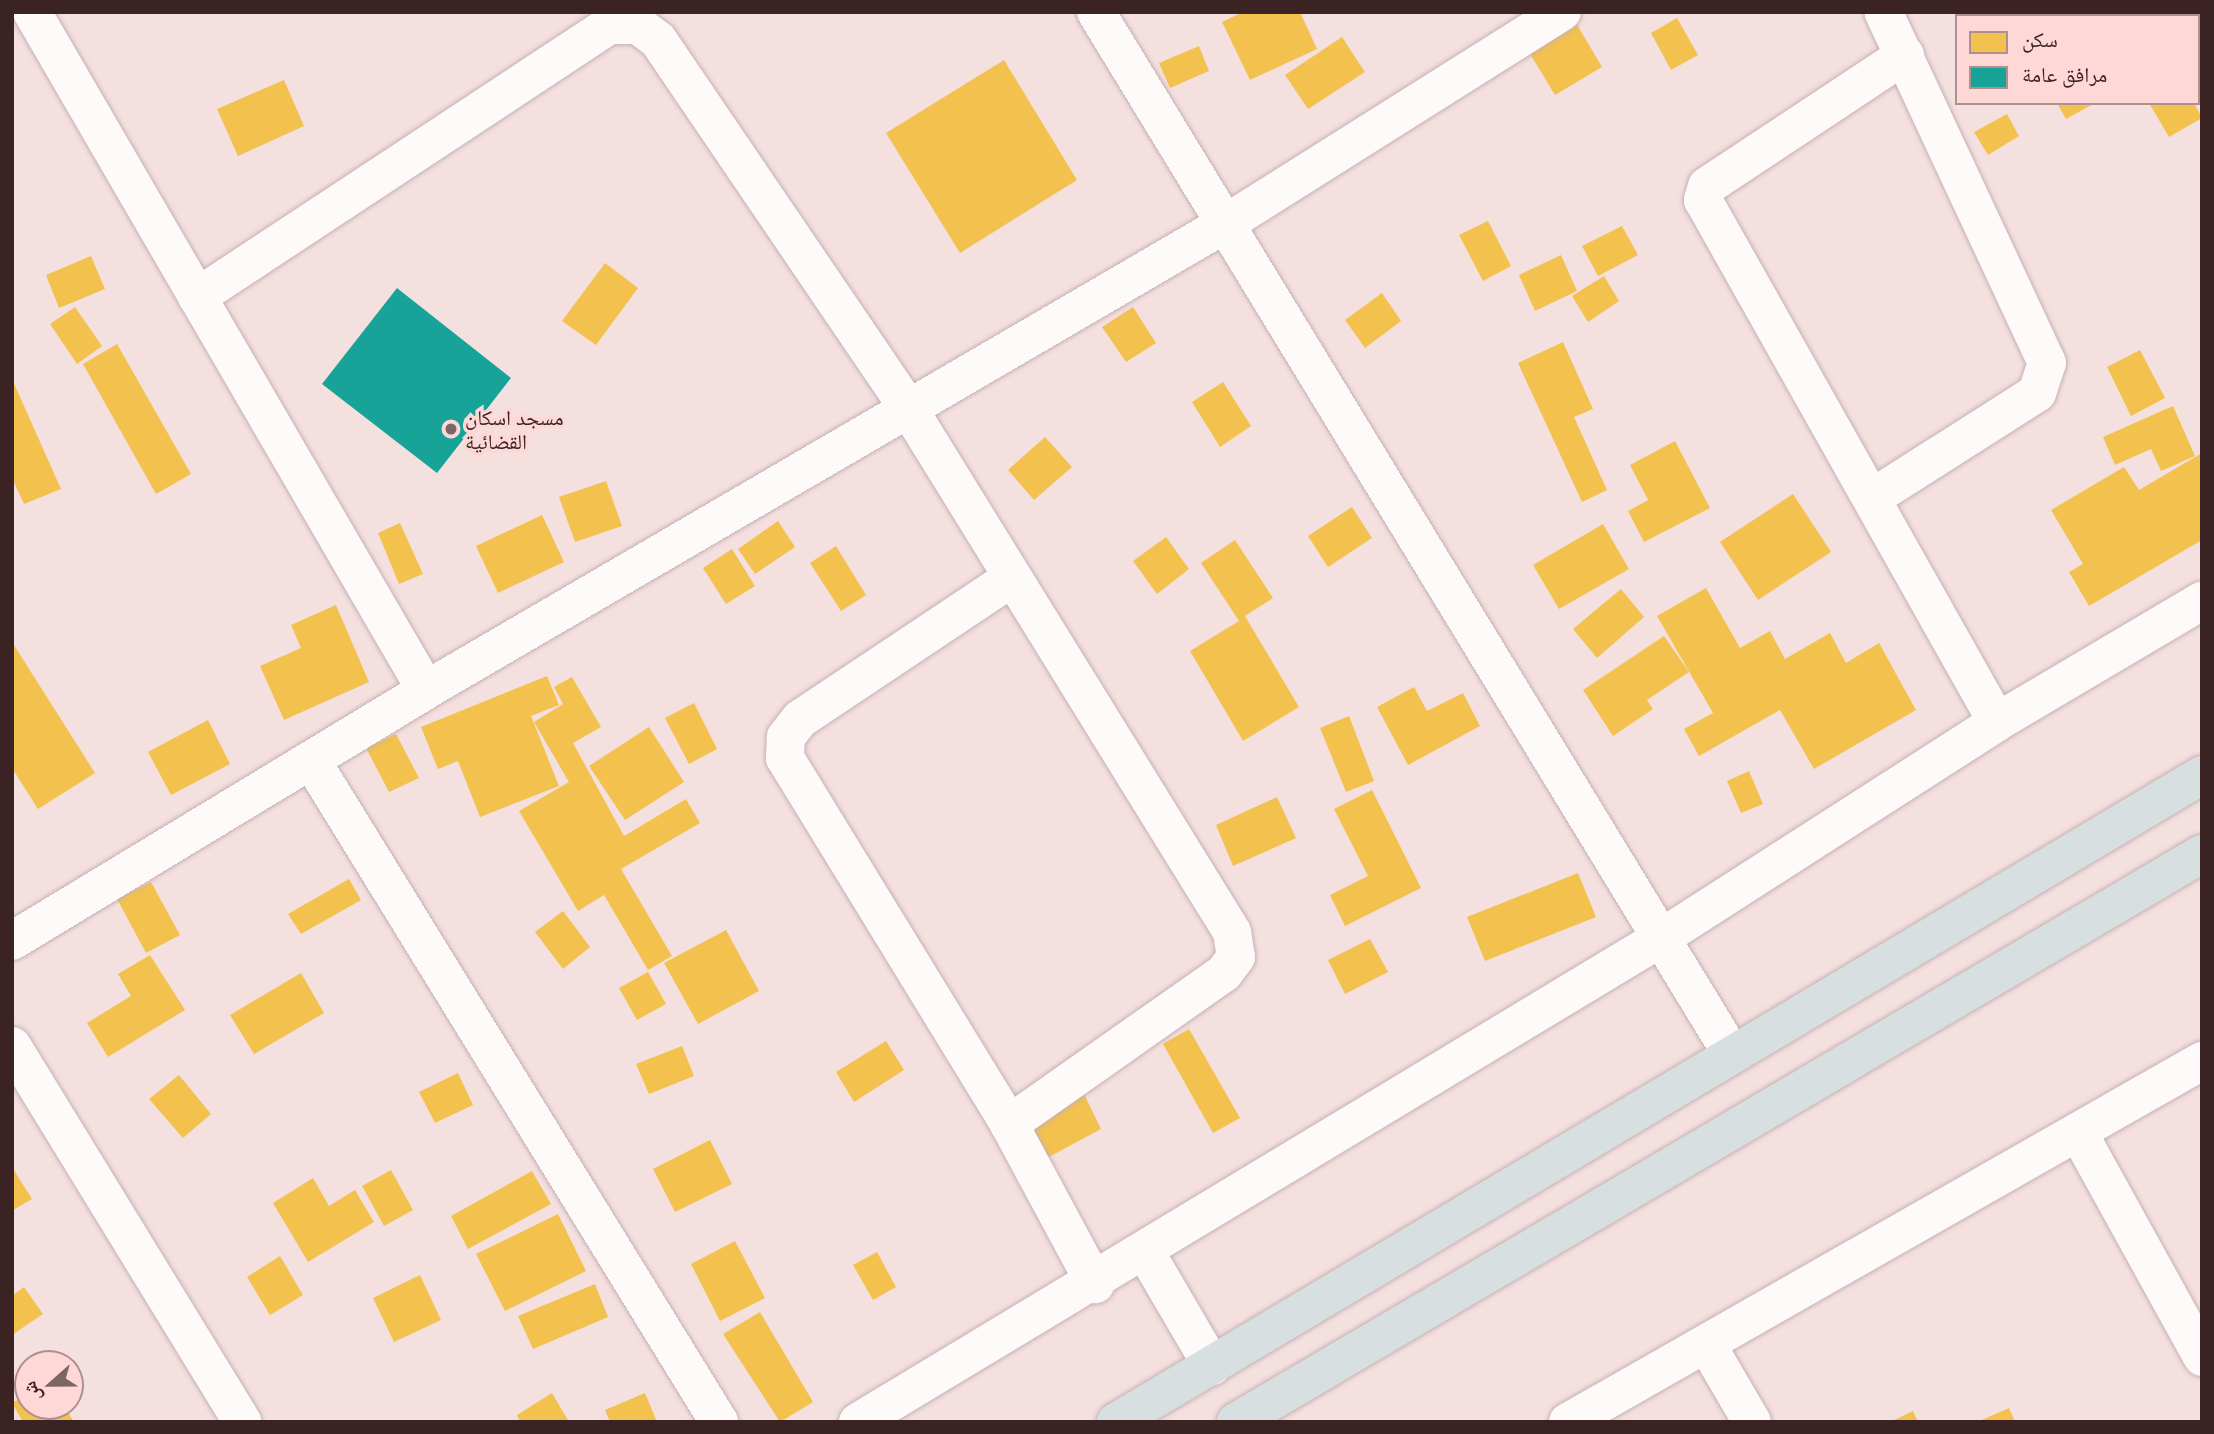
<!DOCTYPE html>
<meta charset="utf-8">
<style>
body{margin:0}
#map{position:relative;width:2214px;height:1434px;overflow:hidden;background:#f5e0e0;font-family:"IBM Plex Sans","Noto Naskh Arabic",sans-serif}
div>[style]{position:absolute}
.homes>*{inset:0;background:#f2c14e}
.public>*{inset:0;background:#17a398}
.roads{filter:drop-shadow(0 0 2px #c6b1b2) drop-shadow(0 0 2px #c6b1b2)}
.minor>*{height:38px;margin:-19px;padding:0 19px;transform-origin:19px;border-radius:19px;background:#fefafa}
.tertiary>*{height:38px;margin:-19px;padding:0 19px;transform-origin:19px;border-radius:19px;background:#fefafa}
.trunk>*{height:38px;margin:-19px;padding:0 19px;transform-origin:19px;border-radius:19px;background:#d7dfe0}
.dots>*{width:19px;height:19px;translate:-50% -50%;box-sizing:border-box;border:4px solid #fed7d7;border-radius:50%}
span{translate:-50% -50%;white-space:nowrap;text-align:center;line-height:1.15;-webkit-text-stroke:7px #fed7d7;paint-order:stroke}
.poi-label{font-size:21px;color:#3b2324}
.left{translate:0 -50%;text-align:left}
.frame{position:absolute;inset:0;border:14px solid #3b2324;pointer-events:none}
.legend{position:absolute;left:1955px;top:14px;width:245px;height:91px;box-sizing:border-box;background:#fed7d7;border:2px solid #b08f8f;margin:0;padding:9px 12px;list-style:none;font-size:21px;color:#3b2324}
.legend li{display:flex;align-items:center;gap:14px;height:35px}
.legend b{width:35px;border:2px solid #b08f8f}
.north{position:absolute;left:14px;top:1350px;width:70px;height:70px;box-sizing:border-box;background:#fed7d7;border:2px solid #b08f8f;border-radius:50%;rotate:249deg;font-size:19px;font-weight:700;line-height:28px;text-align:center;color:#3b2324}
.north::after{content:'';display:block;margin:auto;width:24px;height:32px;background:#7c6566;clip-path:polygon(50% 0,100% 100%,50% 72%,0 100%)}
</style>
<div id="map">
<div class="homes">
<i style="clip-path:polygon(1243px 12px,1300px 12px,1317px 49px,1250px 80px,1222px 22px)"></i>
<i style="clip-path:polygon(2148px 12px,2187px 12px,2188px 16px,2150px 16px)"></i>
<i style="clip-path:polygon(1572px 16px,1602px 67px,1555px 95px,1524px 44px)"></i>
<i style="clip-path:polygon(1677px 18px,1698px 55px,1671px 70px,1651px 33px)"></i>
<i style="clip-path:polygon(1342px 37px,1365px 72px,1308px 109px,1285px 75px)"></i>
<i style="clip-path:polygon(2202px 44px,2202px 98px,2198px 100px,2198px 46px)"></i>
<i style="clip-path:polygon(1199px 46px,1209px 71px,1170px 88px,1159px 63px)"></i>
<i style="clip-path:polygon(1004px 60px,1077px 180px,960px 253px,886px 133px)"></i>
<i style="clip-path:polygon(284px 80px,304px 126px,238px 156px,217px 109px)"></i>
<i style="clip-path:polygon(2057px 103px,2095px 103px,2066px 119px)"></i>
<i style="clip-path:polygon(2149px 103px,2194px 103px,2202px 118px,2169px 137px)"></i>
<i style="clip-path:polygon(2007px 114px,2019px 136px,1988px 155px,1974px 132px)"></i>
<i style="clip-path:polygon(1488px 221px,1511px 266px,1483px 281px,1459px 235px)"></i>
<i style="clip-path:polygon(1622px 226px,1638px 255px,1598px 276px,1582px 246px)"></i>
<i style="clip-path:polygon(1561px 255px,1577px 291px,1535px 311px,1519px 275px)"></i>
<i style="clip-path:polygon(91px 256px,105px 289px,59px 308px,46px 275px)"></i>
<i style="clip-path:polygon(605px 263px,638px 288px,596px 345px,562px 321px)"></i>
<i style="clip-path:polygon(1604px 276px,1619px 301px,1588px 322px,1572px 296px)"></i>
<i style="clip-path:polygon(1382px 293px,1401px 321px,1365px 348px,1345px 320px)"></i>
<i style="clip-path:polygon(75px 307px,102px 346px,77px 364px,50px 324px)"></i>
<i style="clip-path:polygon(1133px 307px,1156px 343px,1126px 362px,1102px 327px)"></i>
<i style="clip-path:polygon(1563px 342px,1593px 409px,1574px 417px,1607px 490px,1582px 502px,1518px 363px)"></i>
<i style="clip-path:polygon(117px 344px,191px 474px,156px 494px,83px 364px)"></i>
<i style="clip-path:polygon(2140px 350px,2165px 398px,2131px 416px,2107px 367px)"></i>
<i style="clip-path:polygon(12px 379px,61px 489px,24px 504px,12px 478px)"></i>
<i style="clip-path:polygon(1223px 382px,1251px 426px,1220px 447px,1192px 402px)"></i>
<i style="clip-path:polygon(2173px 406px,2195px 456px,2161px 471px,2151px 449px,2115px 465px,2103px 437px)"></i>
<i style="clip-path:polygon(1045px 437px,1072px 467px,1034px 500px,1008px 470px)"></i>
<i style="clip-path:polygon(1675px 441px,1710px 508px,1644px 542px,1628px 511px,1648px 500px,1630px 465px)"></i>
<i style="clip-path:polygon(2202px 453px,2202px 540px,2089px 606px,2069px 572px,2083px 564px,2051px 510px,2124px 467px,2139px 490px)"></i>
<i style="clip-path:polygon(606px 481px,622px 526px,575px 542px,559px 497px)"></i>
<i style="clip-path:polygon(1793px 494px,1831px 552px,1758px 600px,1720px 542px)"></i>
<i style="clip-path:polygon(1352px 507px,1372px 538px,1328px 567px,1308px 536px)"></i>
<i style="clip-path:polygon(542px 515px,564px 562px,498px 593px,476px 546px)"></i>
<i style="clip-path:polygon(778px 521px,795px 547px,755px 574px,738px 549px)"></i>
<i style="clip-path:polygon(400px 523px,423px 574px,399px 584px,378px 533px)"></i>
<i style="clip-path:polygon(1603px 524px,1629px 569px,1559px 609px,1533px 565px)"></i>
<i style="clip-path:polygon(1166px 537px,1189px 569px,1157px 594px,1133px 561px)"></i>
<i style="clip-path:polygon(1235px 540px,1273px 598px,1245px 616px,1299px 707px,1243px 741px,1190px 651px,1239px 621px,1201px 563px)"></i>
<i style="clip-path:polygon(836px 546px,866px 595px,841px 611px,810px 563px)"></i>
<i style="clip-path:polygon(732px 549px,755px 586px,726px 604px,703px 568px)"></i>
<i style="clip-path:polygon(1706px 588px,1740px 648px,1770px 631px,1785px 659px,1830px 633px,1846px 663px,1879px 643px,1916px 710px,1814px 769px,1780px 710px,1699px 756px,1684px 729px,1713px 713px,1657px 616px)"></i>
<i style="clip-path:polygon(1621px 589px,1644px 617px,1597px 658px,1573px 629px)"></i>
<i style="clip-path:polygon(336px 605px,369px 682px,284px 720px,260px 666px,301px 648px,291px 625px)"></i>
<i style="clip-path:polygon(1664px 636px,1689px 672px,1647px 700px,1653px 709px,1613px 736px,1583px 690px)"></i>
<i style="clip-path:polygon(12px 642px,95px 773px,38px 809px,12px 768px)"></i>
<i style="clip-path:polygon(547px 676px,559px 705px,531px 716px,559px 786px,480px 817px,458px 761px,438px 769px,421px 727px)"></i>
<i style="clip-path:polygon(572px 677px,601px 727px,573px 743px,624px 836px,686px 799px,700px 823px,621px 869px,672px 956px,648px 970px,604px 895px,578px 911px,519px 811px,569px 782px,534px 722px,563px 704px,554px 687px)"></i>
<i style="clip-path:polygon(1414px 687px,1427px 711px,1463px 693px,1480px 726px,1408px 765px,1377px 707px)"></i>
<i style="clip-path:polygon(694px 703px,717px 749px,689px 764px,665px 718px)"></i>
<i style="clip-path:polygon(1349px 716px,1374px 781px,1346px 792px,1320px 728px)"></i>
<i style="clip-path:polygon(208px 720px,230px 764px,171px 795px,148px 752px)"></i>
<i style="clip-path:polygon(649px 727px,684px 782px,625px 820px,589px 766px)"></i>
<i style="clip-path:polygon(396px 734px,419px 778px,389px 792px,366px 748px)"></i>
<i style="clip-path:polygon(1749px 771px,1763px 804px,1741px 813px,1727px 781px)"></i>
<i style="clip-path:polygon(1372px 790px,1421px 888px,1345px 926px,1330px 895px,1368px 876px,1334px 809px)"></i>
<i style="clip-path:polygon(1277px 797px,1296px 838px,1233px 866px,1216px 825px)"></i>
<i style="clip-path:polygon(1578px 873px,1596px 917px,1485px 961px,1467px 917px)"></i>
<i style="clip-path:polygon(349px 879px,361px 900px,301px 934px,288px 914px)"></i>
<i style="clip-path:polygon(151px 882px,180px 935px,146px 953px,117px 899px)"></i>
<i style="clip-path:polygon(563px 911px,590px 947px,563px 969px,535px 932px)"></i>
<i style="clip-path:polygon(726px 930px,759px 991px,698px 1024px,664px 963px)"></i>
<i style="clip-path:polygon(1370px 939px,1388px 972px,1345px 994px,1328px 960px)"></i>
<i style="clip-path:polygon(150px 955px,185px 1010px,108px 1057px,87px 1023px,131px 996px,118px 974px)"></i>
<i style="clip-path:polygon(648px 972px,666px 1004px,637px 1020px,619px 988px)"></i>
<i style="clip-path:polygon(301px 973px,324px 1013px,254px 1054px,230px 1015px)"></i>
<i style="clip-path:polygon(1189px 1029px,1240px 1118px,1213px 1133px,1163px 1044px)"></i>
<i style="clip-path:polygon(886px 1041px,904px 1070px,854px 1102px,836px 1072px)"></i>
<i style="clip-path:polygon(682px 1046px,694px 1076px,649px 1094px,636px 1064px)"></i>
<i style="clip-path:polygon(458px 1073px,473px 1105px,435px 1123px,419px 1092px)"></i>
<i style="clip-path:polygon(179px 1075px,211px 1114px,183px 1138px,149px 1099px)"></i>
<i style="clip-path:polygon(1084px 1094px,1101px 1129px,1047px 1158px,1029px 1122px)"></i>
<i style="clip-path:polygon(710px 1140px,732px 1184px,675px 1212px,653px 1169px)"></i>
<i style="clip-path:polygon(12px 1167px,32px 1199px,13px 1210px,12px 1208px)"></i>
<i style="clip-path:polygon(391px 1170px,413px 1210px,384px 1226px,362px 1186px)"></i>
<i style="clip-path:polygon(532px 1171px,551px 1204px,468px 1249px,451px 1216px)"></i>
<i style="clip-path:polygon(313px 1178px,329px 1206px,355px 1190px,374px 1222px,308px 1262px,273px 1203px)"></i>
<i style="clip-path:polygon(558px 1214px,586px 1271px,505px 1311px,476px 1254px)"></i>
<i style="clip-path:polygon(735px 1241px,765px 1298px,720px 1321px,691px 1264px)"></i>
<i style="clip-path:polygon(877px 1252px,896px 1287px,873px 1300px,853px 1265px)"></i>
<i style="clip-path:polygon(280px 1256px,303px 1295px,270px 1315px,247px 1277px)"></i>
<i style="clip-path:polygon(420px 1275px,441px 1320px,394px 1342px,373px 1298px)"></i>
<i style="clip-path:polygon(595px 1284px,608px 1317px,533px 1349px,518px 1316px)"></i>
<i style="clip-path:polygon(24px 1287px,43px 1314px,12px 1335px,12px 1296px)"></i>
<i style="clip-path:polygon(760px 1312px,813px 1402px,780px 1422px,723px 1334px)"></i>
<i style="clip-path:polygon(28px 1393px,28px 1406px,64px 1406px,74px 1422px,23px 1422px,12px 1403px)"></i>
<i style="clip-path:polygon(552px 1393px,569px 1422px,520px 1422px,517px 1415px)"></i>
<i style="clip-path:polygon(645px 1393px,657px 1422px,610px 1422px,605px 1410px)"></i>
<i style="clip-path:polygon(2009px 1408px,2015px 1422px,1977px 1422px)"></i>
<i style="clip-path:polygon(1913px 1411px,1918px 1422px,1890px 1422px)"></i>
</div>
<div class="public">
<i style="clip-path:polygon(397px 288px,511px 378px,437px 473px,322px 384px)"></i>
</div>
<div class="roads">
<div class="minor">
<i style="left:32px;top:12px;width:784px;rotate:59.84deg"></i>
<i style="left:1096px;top:12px;width:1217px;rotate:58.61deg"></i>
<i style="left:1905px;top:55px;width:237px;rotate:146.5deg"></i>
<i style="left:1707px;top:186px;width:15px;rotate:106deg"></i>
<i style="left:1703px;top:200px;width:599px;rotate:60.61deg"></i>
<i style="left:197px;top:297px;width:495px;rotate:-33.4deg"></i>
<i style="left:610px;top:25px;width:28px"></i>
<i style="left:638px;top:25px;width:25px;rotate:37deg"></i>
<i style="left:658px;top:40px;width:448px;rotate:55.8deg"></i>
<i style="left:910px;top:411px;width:612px;rotate:58.28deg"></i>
<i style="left:1232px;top:932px;width:25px;rotate:81deg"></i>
<i style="left:1236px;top:957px;width:20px;rotate:127deg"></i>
<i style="left:1224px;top:973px;width:263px;rotate:144.9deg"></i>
<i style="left:1872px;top:498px;width:196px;rotate:-32.5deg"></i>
<i style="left:2037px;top:393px;width:32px;rotate:-72deg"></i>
<i style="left:2047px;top:363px;width:387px;rotate:-115deg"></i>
<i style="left:1010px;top:579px;width:252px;rotate:146.3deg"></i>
<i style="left:800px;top:719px;width:23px;rotate:128deg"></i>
<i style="left:786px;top:737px;width:21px;rotate:93deg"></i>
<i style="left:785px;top:758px;width:429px;rotate:58.5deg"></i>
<i style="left:1009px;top:1124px;width:182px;rotate:61.7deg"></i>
<i style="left:311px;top:760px;width:778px;rotate:58.35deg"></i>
<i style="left:12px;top:941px;width:484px;rotate:-31.2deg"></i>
<i style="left:426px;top:690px;width:925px;rotate:-30.25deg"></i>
<i style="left:1225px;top:224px;width:398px;rotate:-32.2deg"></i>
<i style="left:2078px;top:1132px;width:257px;rotate:61.1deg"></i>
<i style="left:1146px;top:1253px;width:131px;rotate:59.7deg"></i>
<i style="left:1707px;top:1345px;width:89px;rotate:59.7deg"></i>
<i style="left:858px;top:1422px;width:938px;rotate:-31.08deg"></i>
<i style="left:1661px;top:938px;width:399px;rotate:-32.7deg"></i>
<i style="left:1997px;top:722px;width:238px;rotate:-30.6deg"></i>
<i style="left:1568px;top:1422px;width:730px;rotate:-29.66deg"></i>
</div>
<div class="tertiary">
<i style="left:12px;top:1046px;width:441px;rotate:58.5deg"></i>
</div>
<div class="trunk">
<i style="left:1116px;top:1422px;width:1264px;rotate:-30.78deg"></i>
<i style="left:1236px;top:1422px;width:1121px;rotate:-30.46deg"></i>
</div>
</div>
<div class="dots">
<i style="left:451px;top:429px;background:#7c6566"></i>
</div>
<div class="poi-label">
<span class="left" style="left:465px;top:429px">مسجد اسكان<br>القضائية</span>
</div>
<div class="frame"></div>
<ul class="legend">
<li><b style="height:19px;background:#f2c14e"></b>سكن</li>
<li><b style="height:19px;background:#17a398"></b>مرافق عامة</li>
</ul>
<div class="north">ش</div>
</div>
